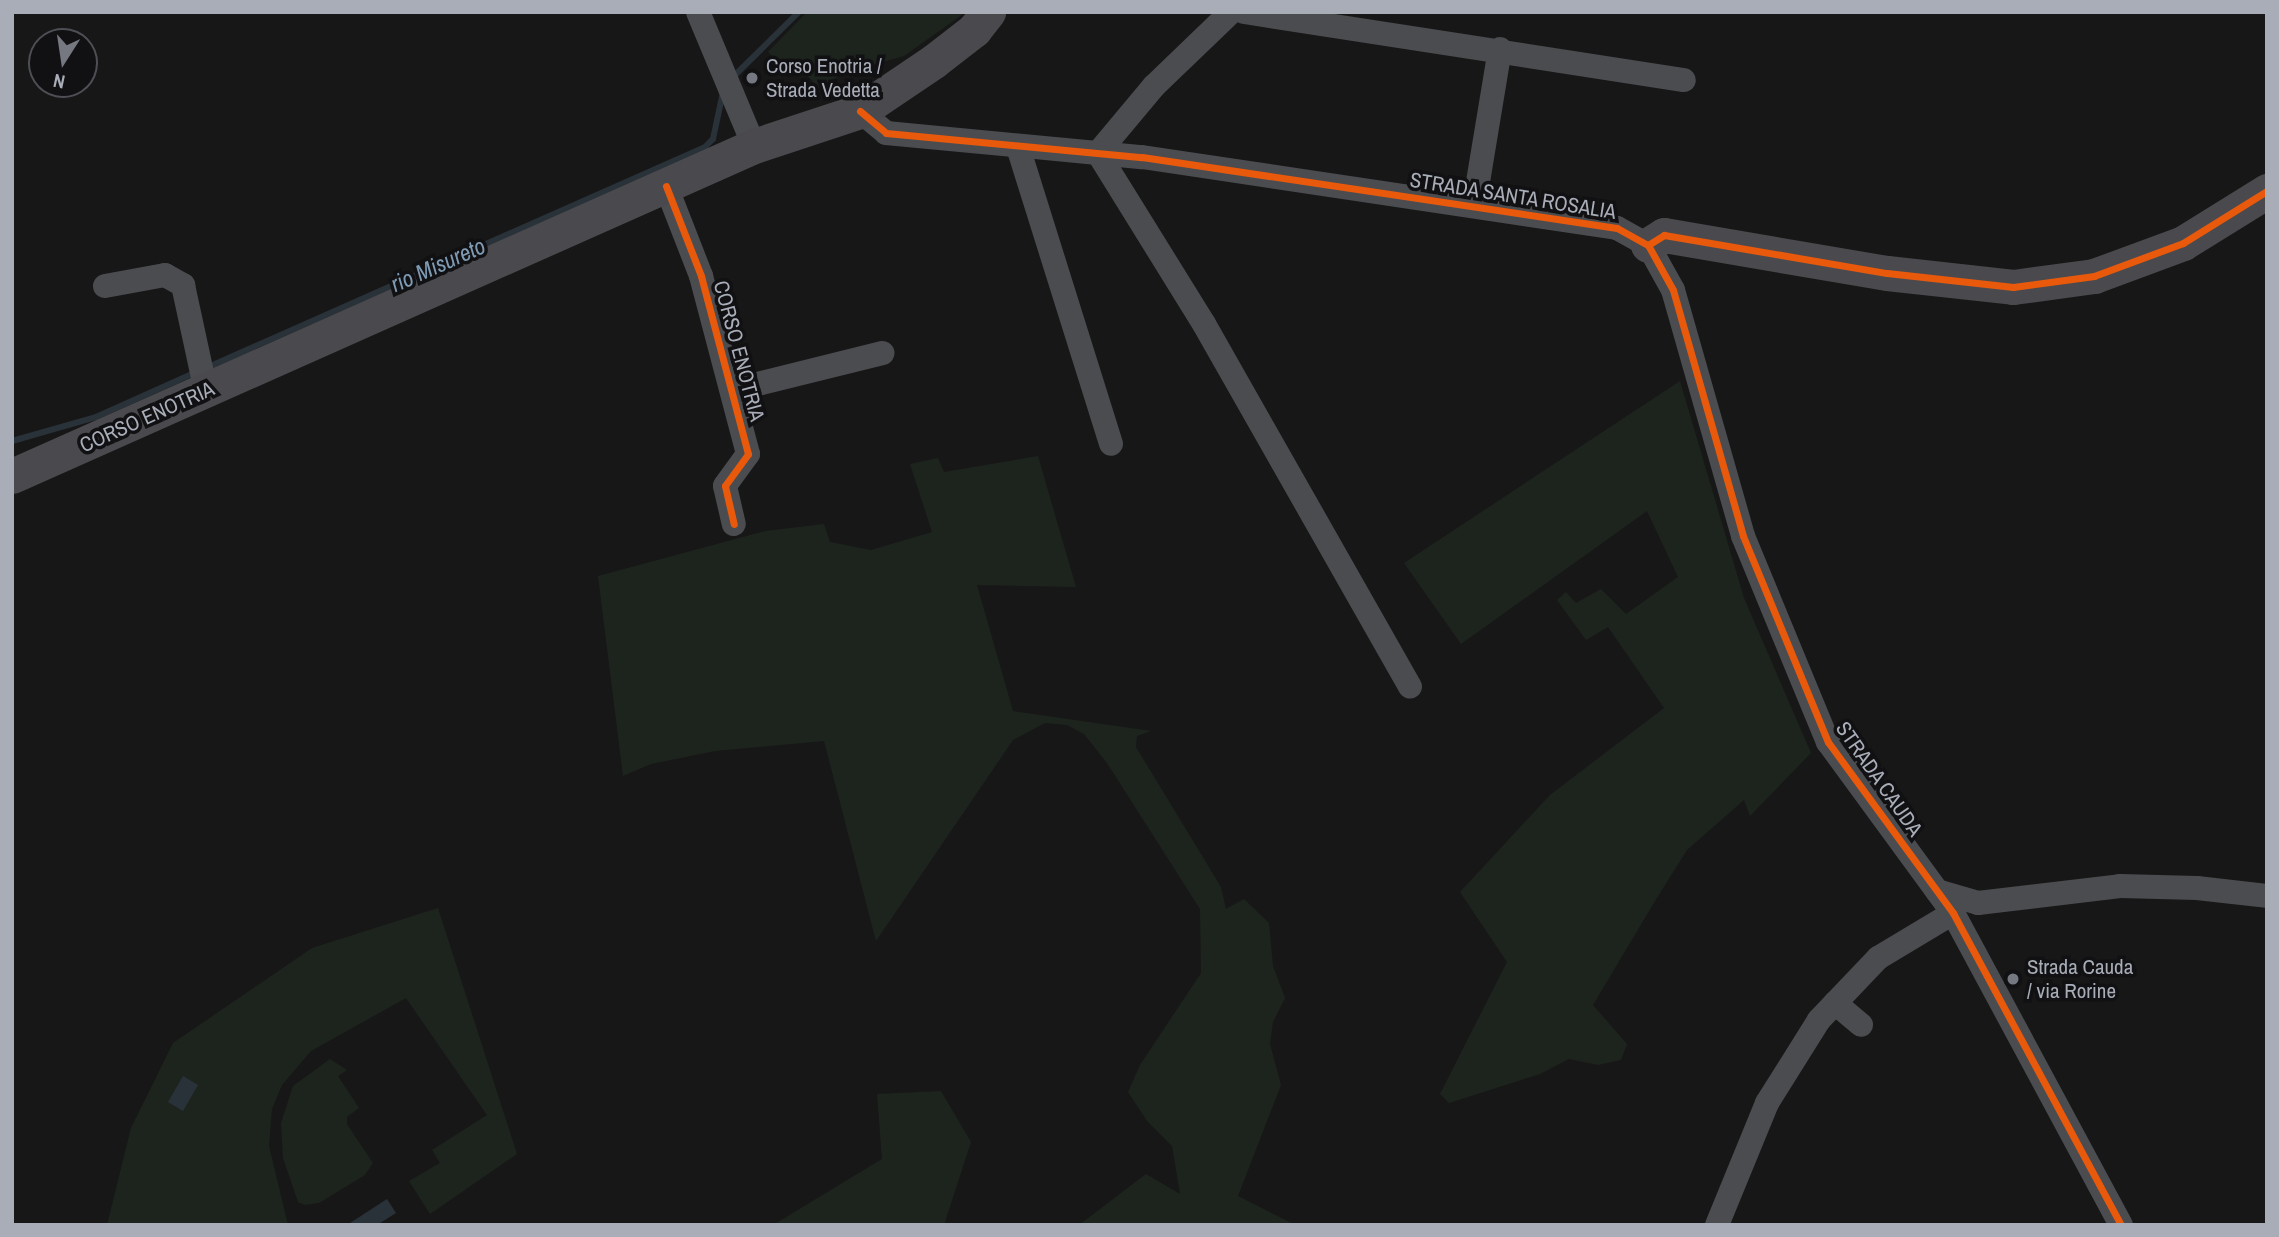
<!DOCTYPE html>
<style>
body{margin:0}
#map{position:relative;width:2279px;height:1237px;overflow:hidden;background:#171717;font-family:"Archivo Narrow",sans-serif}
div>[style]{position:absolute}
.green>*{inset:0;background:#1d241e}
.water>*{inset:0;background:#2a3239}
.stream>*{height:6px;margin:-3px;padding:0 3px;transform-origin:3px;border-radius:3px;background:#2a3239}
.street>*{height:24px;margin:-12px;padding:0 12px;transform-origin:12px;border-radius:12px;background:#4b4c50}
.secondary>*{height:35px;margin:-17.5px;padding:0 17.5px;transform-origin:17.5px;border-radius:17.5px;background:#4a4a4e}
.cycleway>*{height:7px;margin:-3.5px;padding:0 3.5px;transform-origin:3.5px;border-radius:3.5px;background:#e8590c}
.dots>*{width:19px;height:19px;translate:-50% -50%;box-sizing:border-box;border:4px solid #111113;border-radius:50%}
span{translate:-50% -50%;white-space:nowrap;text-align:center;line-height:1.15;-webkit-text-stroke:7px #111113;paint-order:stroke}
.poi-label{font-size:21px;color:#a8adb8}
.left{translate:0 -50%;text-align:left}
.street-label{font-size:21px;color:#a8adb8}
.water-label{font-size:23px;color:#7f9bb3;font-style:italic}
.frame{position:absolute;inset:0;border:14px solid #a8adb8;pointer-events:none}
.north{position:absolute;left:28px;top:28px;width:70px;height:70px;box-sizing:border-box;background:#111113;border:2px solid #4d4f55;border-radius:50%;rotate:192deg;font-size:19px;font-weight:700;line-height:28px;text-align:center;color:#a8adb8}
.north::after{content:'';display:block;margin:auto;width:24px;height:32px;background:#757880;clip-path:polygon(50% 0,100% 100%,50% 72%,0 100%)}
</style>
<div id="map">
<div class="green">
<i style="clip-path:polygon(807px 12px,966px 12px,904px 56px,843px 73px,819px 88px,795px 63px,787px 71px,768px 52px)"></i>
<i style="clip-path:polygon(1680px 381px,1744px 598px,1811px 753px,1750px 816px,1744px 800px,1687px 850px,1655px 901px,1593px 1005px,1627px 1044px,1621px 1060px,1598px 1065px,1569px 1059px,1540px 1074px,1449px 1103px,1440px 1094px,1507px 962px,1460px 892px,1550px 795px,1664px 708px,1608px 627px,1586px 640px,1557px 600px,1566px 592px,1576px 603px,1601px 589px,1626px 614px,1678px 577px,1647px 511px,1461px 644px,1404px 563px)"></i>
<i style="clip-path:polygon(1038px 456px,1076px 587px,977px 585px,1013px 711px,1151px 731px,1137px 736px,1136px 747px,1221px 887px,1226px 909px,1244px 899px,1269px 923px,1273px 966px,1285px 998px,1273px 1022px,1270px 1044px,1281px 1085px,1238px 1196px,1295px 1225px,1079px 1225px,1146px 1174px,1180px 1194px,1172px 1146px,1147px 1121px,1128px 1092px,1140px 1065px,1201px 973px,1200px 909px,1107px 763px,1084px 734px,1067px 725px,1045px 723px,1013px 740px,876px 941px,824px 741px,715px 751px,651px 764px,623px 776px,598px 576px,765px 531px,824px 524px,830px 542px,871px 550px,932px 532px,910px 464px,938px 458px,944px 472px)"></i>
<i style="clip-path:polygon(438px 908px,517px 1154px,430px 1214px,409px 1181px,440px 1163px,432px 1150px,487px 1115px,406px 998px,311px 1051px,282px 1085px,272px 1109px,269px 1146px,288px 1225px,107px 1225px,131px 1128px,173px 1043px,312px 948px)"></i>
<i style="clip-path:polygon(330px 1059px,347px 1070px,338px 1076px,359px 1108px,347px 1117px,347px 1124px,373px 1163px,365px 1175px,319px 1203px,305px 1205px,298px 1202px,283px 1158px,281px 1123px,293px 1086px)"></i>
<i style="clip-path:polygon(941px 1091px,971px 1142px,944px 1225px,773px 1225px,882px 1159px,877px 1094px)"></i>
</div>
<div class="water">
<i style="clip-path:polygon(183px 1076px,198px 1085px,183px 1111px,168px 1102px)"></i>
<i style="clip-path:polygon(387px 1199px,396px 1213px,377px 1225px,347px 1225px)"></i>
</div>
<div class="stream">
<i style="left:733px;top:77px;width:93px;rotate:-44.6deg"></i>
<i style="left:206px;top:368px;width:546px;rotate:-23.89deg"></i>
<i style="left:705px;top:147px;width:11px;rotate:-45deg"></i>
<i style="left:713px;top:139px;width:48px;rotate:-78deg"></i>
<i style="left:12px;top:441px;width:87px;rotate:-15.9deg"></i>
<i style="left:96px;top:417px;width:110px;rotate:-24.2deg"></i>
</div>
<div class="street">
<i style="left:698px;top:12px;width:145px;rotate:67.3deg"></i>
<i style="left:1231px;top:12px;width:107px;rotate:136.1deg"></i>
<i style="left:1154px;top:86px;width:87px;rotate:129.9deg"></i>
<i style="left:1098px;top:153px;width:201px;rotate:58.2deg"></i>
<i style="left:1204px;top:324px;width:417px;rotate:60.4deg"></i>
<i style="left:1244px;top:12px;width:445px;rotate:8.8deg"></i>
<i style="left:860px;top:111px;width:34px;rotate:40deg"></i>
<i style="left:886px;top:133px;width:257px;rotate:5.4deg"></i>
<i style="left:1142px;top:157px;width:480px;rotate:8.5deg"></i>
<i style="left:1617px;top:228px;width:35px;rotate:29deg"></i>
<i style="left:1648px;top:245px;width:51px;rotate:60.9deg"></i>
<i style="left:1673px;top:290px;width:256px;rotate:74.1deg"></i>
<i style="left:1743px;top:536px;width:223px;rotate:67.6deg"></i>
<i style="left:1828px;top:742px;width:212px;rotate:53.8deg"></i>
<i style="left:1953px;top:913px;width:354px;rotate:61.7deg"></i>
<i style="left:1018px;top:147px;width:311px;rotate:72.6deg"></i>
<i style="left:666px;top:186px;width:97px;rotate:68.7deg"></i>
<i style="left:701px;top:276px;width:184px;rotate:75.2deg"></i>
<i style="left:748px;top:454px;width:39px;rotate:126deg"></i>
<i style="left:725px;top:486px;width:39px;rotate:77deg"></i>
<i style="left:1474px;top:206px;width:159px;rotate:-80.6deg"></i>
<i style="left:105px;top:286px;width:61px;rotate:-10.4deg"></i>
<i style="left:165px;top:275px;width:21px;rotate:29deg"></i>
<i style="left:183px;top:285px;width:108px;rotate:77.8deg"></i>
<i style="left:733px;top:390px;width:154px;rotate:-13.9deg"></i>
<i style="left:1937px;top:891px;width:43px;rotate:16.3deg"></i>
<i style="left:1978px;top:903px;width:143px;rotate:-6.8deg"></i>
<i style="left:2120px;top:886px;width:77px;rotate:1.5deg"></i>
<i style="left:2197px;top:888px;width:70px;rotate:6.5deg"></i>
<i style="left:1835px;top:1003px;width:34px;rotate:40deg"></i>
<i style="left:1717px;top:1225px;width:132px;rotate:-67.7deg"></i>
<i style="left:1767px;top:1103px;width:98px;rotate:-57.9deg"></i>
<i style="left:1819px;top:1020px;width:86px;rotate:-46.4deg"></i>
<i style="left:1878px;top:958px;width:87px;rotate:-31deg"></i>
</div>
<div class="secondary">
<i style="left:1648px;top:245px;width:19px;rotate:-32deg"></i>
<i style="left:1664px;top:235px;width:226px;rotate:9.7deg"></i>
<i style="left:1887px;top:273px;width:127px;rotate:6.3deg"></i>
<i style="left:2013px;top:287px;width:82px;rotate:-7.7deg"></i>
<i style="left:2094px;top:276px;width:95px;rotate:-20.3deg"></i>
<i style="left:2183px;top:243px;width:99px;rotate:-31.8deg"></i>
<i style="left:12px;top:476px;width:812px;rotate:-23.98deg"></i>
<i style="left:754px;top:146px;width:112px;rotate:-18.3deg"></i>
<i style="left:860px;top:111px;width:89px;rotate:-34deg"></i>
<i style="left:934px;top:61px;width:51px;rotate:-37.8deg"></i>
<i style="left:974px;top:30px;width:23px;rotate:-52deg"></i>
</div>
<div class="cycleway">
<i style="left:860px;top:111px;width:34px;rotate:40deg"></i>
<i style="left:886px;top:133px;width:257px;rotate:5.4deg"></i>
<i style="left:1142px;top:157px;width:480px;rotate:8.5deg"></i>
<i style="left:1617px;top:228px;width:35px;rotate:29deg"></i>
<i style="left:1648px;top:245px;width:51px;rotate:60.9deg"></i>
<i style="left:1673px;top:290px;width:256px;rotate:74.1deg"></i>
<i style="left:1743px;top:536px;width:223px;rotate:67.6deg"></i>
<i style="left:1828px;top:742px;width:212px;rotate:53.8deg"></i>
<i style="left:1953px;top:913px;width:354px;rotate:61.7deg"></i>
<i style="left:666px;top:186px;width:97px;rotate:68.7deg"></i>
<i style="left:701px;top:276px;width:184px;rotate:75.2deg"></i>
<i style="left:748px;top:454px;width:39px;rotate:126deg"></i>
<i style="left:725px;top:486px;width:39px;rotate:77deg"></i>
<i style="left:1648px;top:245px;width:19px;rotate:-32deg"></i>
<i style="left:1664px;top:235px;width:226px;rotate:9.7deg"></i>
<i style="left:1887px;top:273px;width:127px;rotate:6.3deg"></i>
<i style="left:2013px;top:287px;width:82px;rotate:-7.7deg"></i>
<i style="left:2094px;top:276px;width:95px;rotate:-20.3deg"></i>
<i style="left:2183px;top:243px;width:99px;rotate:-31.8deg"></i>
</div>
<div class="dots">
<i style="left:752px;top:78px;background:#757880"></i>
<i style="left:2013px;top:979px;background:#757880"></i>
</div>
<div class="poi-label">
<span class="left" style="left:766px;top:78px">Corso Enotria /<br>Strada Vedetta</span>
<span class="left" style="left:2027px;top:979px">Strada Cauda<br>/ via Rorine</span>
</div>
<div class="street-label">
<span style="left:1513px;top:196px;rotate:9deg">STRADA SANTA ROSALIA</span>
<span style="left:739px;top:351px;rotate:75deg">CORSO ENOTRIA</span>
<span style="left:147px;top:417px;rotate:-24deg">CORSO ENOTRIA</span>
<span style="left:1879px;top:779px;rotate:55deg">STRADA CAUDA</span>
</div>
<div class="water-label">
<span style="left:438px;top:265px;rotate:-24deg">rio Misureto</span>
</div>
<div class="frame"></div>
<div class="north">N</div>
</div>
